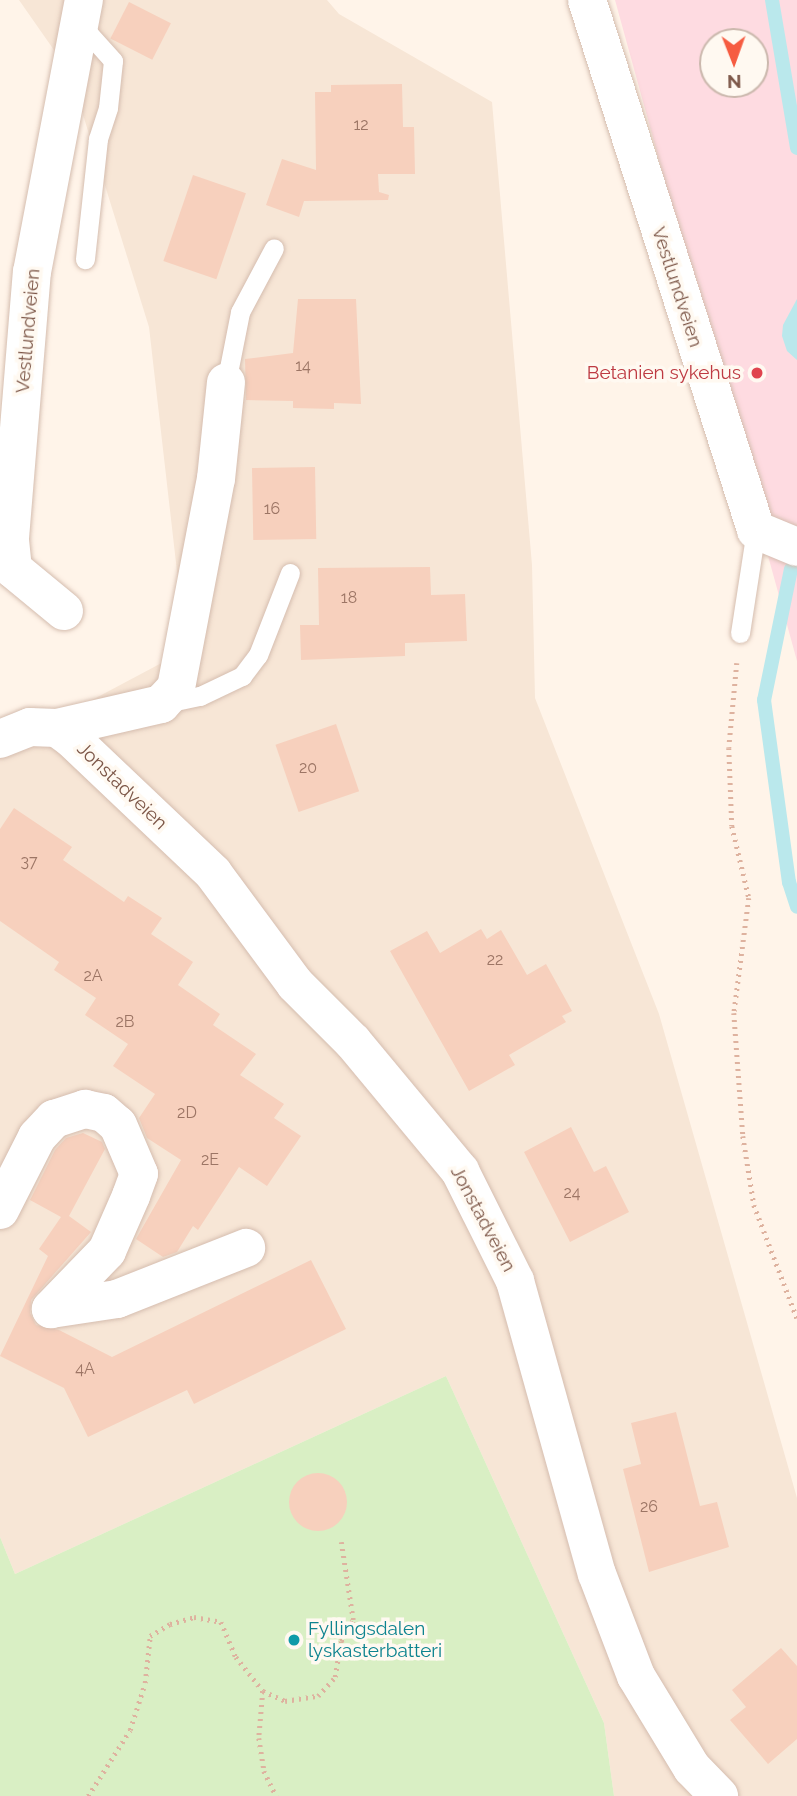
<!DOCTYPE html>
<style>
body{margin:0}
#map{position:relative;width:797px;height:1796px;overflow:hidden;background:#fff4e9;font-family:Raleway,sans-serif}
div>[style]{position:absolute}
[style*='--x']{left:calc(var(--x)*1px);top:calc(var(--y)*1px);width:calc(var(--w)*1px);rotate:calc(var(--a)*1deg)}
.residential>*{inset:0;background:#f7e6d6}
.medical>*{inset:0;background:#fedbe1}
.green>*{inset:0;background:#d9efc4}
.water>*{inset:0;background:#bae8ec}
.stream>*{height:14px;margin:-7px;padding:0 7px;transform-origin:7px;border-radius:7px;background:#bae8ec}
.building>*{inset:0;background:#f7d0bd;transform-origin:0 0}
.round{border-radius:50%}
.path>*{height:4.5px;margin-top:-2.25px;transform-origin:0;background:repeating-linear-gradient(90deg,#deb29f 0 2px,transparent 0 7px)}
.roads{filter:drop-shadow(0 0 2px #d5bdaf) drop-shadow(0 0 2px #d5bdaf)}
.service>*{height:19px;margin:-9.5px;padding:0 9.5px;transform-origin:9.5px;border-radius:9.5px;background:#fff}
.minor>*{height:38px;margin:-19px;padding:0 19px;transform-origin:19px;border-radius:19px;background:#fff}
.dots>*{width:19px;height:19px;translate:-50% -50%;box-sizing:border-box;border:4px solid #fff9f1;border-radius:50%}
span{translate:-50% -50%;white-space:nowrap;text-align:center;line-height:1.15;-webkit-text-stroke:7px #fff9f1;paint-order:stroke}
.number-label{font-size:16px;color:#9c7565}
.number-label span{-webkit-text-stroke-width:0}
.street-label{font-size:19px;color:#7d5748}
.health-label{font-size:19px;color:#be3a42}
.right{translate:-100% -50%;text-align:right}
.culture-label{font-size:19px;color:#0d838f}
.left{translate:0 -50%;text-align:left}
.north{position:absolute;left:699px;top:28px;width:70px;height:70px;box-sizing:border-box;background:#fff9f1;border:2px solid #cbb8ad;border-radius:50%;rotate:179deg;font-size:19px;font-weight:700;line-height:28px;text-align:center;color:#7d5748}
.north::after{content:'';display:block;margin:auto;width:24px;height:32px;background:#f65c41;clip-path:polygon(50% 0,100% 100%,50% 72%,0 100%)}
</style>
<div id="map">
<div class="residential">
<div style="clip-path:polygon(19px 0,327px 0,339px 14px,492px 102px,532px 565px,535px 698px,659px 1014px,797px 1498px,797px 1796px,614px 1796px,604px 1723px,446px 1376px,15px 1574px,0 1537px,0 757px,13px 742px,186px 650px,149px 327px,70px 73px)"></div>
</div>
<div class="medical">
<div style="clip-path:polygon(evenodd,615px 0,797px 0,797px 661px,615px 0,713px 42px,755px 42px,755px 84px,713px 84px,713px 42px)"></div>
</div>
<div class="green">
<div style="clip-path:polygon(446px 1376px,604px 1723px,614px 1796px,0 1796px,0 1537px,15px 1574px)"></div>
</div>
<div class="water">
<div style="clip-path:polygon(797px 299px,797px 360px,787px 351px,782px 336px,783px 325px)"></div>
</div>
<div class="stream">
<div style="--x:772;--y:0;--w:150;--a:80.4"></div>
<div style="--x:791;--y:569;--w:134;--a:101.6"></div>
<div style="--x:764;--y:700;--w:184;--a:82.2"></div>
<div style="--x:789;--y:882;--w:26;--a:72"></div>
</div>
<div class="building">
<div style="left:129px;top:2px;width:47px;height:41px;rotate:27deg"></div>
<div style="clip-path:polygon(402px 84px,403px 127px,414px 127px,415px 174px,378px 174px,379px 192px,389px 195px,388px 200px,304px 201px,299px 217px,266px 205px,282px 159px,316px 170px,315px 92px,331px 92px,331px 85px)"></div>
<div style="left:193px;top:175px;width:56px;height:91px;rotate:19deg"></div>
<div style="clip-path:polygon(298px 299px,356px 299px,361px 404px,334px 403px,334px 409px,293px 408px,293px 401px,246px 400px,245px 359px,293px 353px)"></div>
<div style="left:315px;top:467px;width:72px;height:63px;rotate:89deg"></div>
<div style="clip-path:polygon(430px 567px,431px 595px,465px 594px,467px 641px,405px 643px,405px 656px,301px 660px,300px 625px,319px 625px,318px 568px)"></div>
<div style="left:336px;top:724px;width:71px;height:64px;rotate:71deg"></div>
<div style="clip-path:polygon(14px 808px,72px 847px,63px 860px,124px 902px,128px 896px,162px 918px,151px 934px,193px 962px,178px 985px,220px 1014px,213px 1025px,256px 1054px,240px 1075px,284px 1104px,274px 1118px,301px 1136px,267px 1186px,239px 1167px,198px 1230px,193px 1226px,177px 1252px,163px 1257px,136px 1239px,181px 1160px,147px 1138px,139px 1118px,155px 1094px,113px 1066px,128px 1044px,85px 1015px,96px 998px,54px 970px,59px 962px,0 921px,0 829px)"></div>
<div style="clip-path:polygon(481px 929px,487px 939px,501px 930px,527px 975px,546px 964px,572px 1011px,562px 1016px,566px 1022px,509px 1055px,515px 1065px,469px 1091px,390px 951px,427px 931px,440px 953px)"></div>
<div style="clip-path:polygon(571px 1127px,594px 1172px,606px 1166px,629px 1212px,570px 1242px,524px 1152px)"></div>
<div style="clip-path:polygon(83px 1133px,102px 1142px,105px 1149px,69px 1216px,91px 1232px,31px 1300px,30px 1313px,36px 1325px,59px 1330px,112px 1357px,311px 1260px,346px 1329px,194px 1404px,187px 1390px,88px 1437px,64px 1388px,0 1356px,48px 1256px,39px 1249px,61px 1217px,30px 1200px,55px 1150px,66px 1138px)"></div>
<div style="clip-path:polygon(676px 1412px,700px 1506px,717px 1502px,729px 1547px,649px 1572px,623px 1469px,641px 1464px,631px 1423px)"></div>
<div class="round" style="left:289px;top:1473px;width:58px;height:58px"></div>
<div style="clip-path:polygon(781px 1648px,797px 1666px,797px 1739px,768px 1764px,730px 1720px,746px 1707px,732px 1690px)"></div>
</div>
<div class="path">
<div style="--x:737;--y:663;--w:85;--a:95.4"></div>
<div style="--x:729;--y:748;--w:78;--a:87.8"></div>
<div style="--x:732;--y:826;--w:74;--a:76.7"></div>
<div style="--x:749;--y:898;--w:116;--a:97.4"></div>
<div style="--x:734;--y:1013;--w:123;--a:85.8"></div>
<div style="--x:743;--y:1136;--w:70;--a:80.9"></div>
<div style="--x:754;--y:1205;--w:121;--a:69.2"></div>
<div style="--x:263;--y:1691;--w:47;--a:94.9"></div>
<div style="--x:259;--y:1738;--w:33;--a:81"></div>
<div style="--x:264;--y:1771;--w:28;--a:64"></div>
<div style="--x:88;--y:1796;--w:78;--a:-57.5"></div>
<div style="--x:130;--y:1730;--w:49;--a:-72.3"></div>
<div style="--x:145;--y:1683;--w:47;--a:-83.9"></div>
<div style="--x:150;--y:1636;--w:23;--a:-31"></div>
<div style="--x:170;--y:1624;--w:25;--a:-16"></div>
<div style="--x:194;--y:1617;--w:27;--a:10"></div>
<div style="--x:221;--y:1622;--w:38;--a:67"></div>
<div style="--x:236;--y:1657;--w:43;--a:51.5"></div>
<div style="--x:263;--y:1691;--w:24;--a:24"></div>
<div style="--x:285;--y:1701;--w:33;--a:-9"></div>
<div style="--x:318;--y:1696;--w:25;--a:-48"></div>
<div style="--x:335;--y:1677;--w:36;--a:-81"></div>
<div style="--x:341;--y:1641;--w:24;--a:-60"></div>
<div style="--x:353;--y:1620;--w:79;--a:-98.7"></div>
</div>
<div class="roads">
<div class="service">
<div style="--x:78;--y:29;--w:12;--a:24"></div>
<div style="--x:89;--y:34;--w:36;--a:48"></div>
<div style="--x:113;--y:61;--w:47;--a:96.1"></div>
<div style="--x:108;--y:108;--w:33;--a:108"></div>
<div style="--x:98;--y:139;--w:121;--a:96.2"></div>
<div style="--x:226;--y:383;--w:72;--a:-78.8"></div>
<div style="--x:240;--y:312;--w:72;--a:-62"></div>
<div style="--x:740;--y:633;--w:104;--a:-81.2"></div>
<div style="--x:166;--y:703;--w:35;--a:-12"></div>
<div style="--x:200;--y:696;--w:47;--a:-25.5"></div>
<div style="--x:242;--y:676;--w:26;--a:-53"></div>
<div style="--x:258;--y:655;--w:88;--a:-68.7"></div>
</div>
<div class="minor">
<div style="--x:587;--y:0;--w:556;--a:72.31"></div>
<div style="--x:756;--y:530;--w:44;--a:22.5"></div>
<div style="--x:64;--y:611;--w:66;--a:-140.5"></div>
<div style="--x:13;--y:569;--w:31;--a:-96"></div>
<div style="--x:10;--y:538;--w:267;--a:-85.3"></div>
<div style="--x:32;--y:272;--w:277;--a:-79.2"></div>
<div style="--x:57;--y:728;--w:107;--a:-13"></div>
<div style="--x:161;--y:704;--w:22;--a:-47"></div>
<div style="--x:176;--y:688;--w:213;--a:-79.2"></div>
<div style="--x:216;--y:479;--w:97;--a:-84.1"></div>
<div style="--x:0;--y:739;--w:32;--a:-22"></div>
<div style="--x:30;--y:727;--w:27;--a:2"></div>
<div style="--x:57;--y:728;--w:19;--a:36"></div>
<div style="--x:72;--y:739;--w:195;--a:43.5"></div>
<div style="--x:213;--y:873;--w:138;--a:53.5"></div>
<div style="--x:295;--y:984;--w:82;--a:45"></div>
<div style="--x:353;--y:1042;--w:168;--a:50.3"></div>
<div style="--x:460;--y:1171;--w:123;--a:63.4"></div>
<div style="--x:515;--y:1281;--w:304;--a:74.4"></div>
<div style="--x:597;--y:1574;--w:109;--a:69.1"></div>
<div style="--x:636;--y:1676;--w:108;--a:58.7"></div>
<div style="--x:692;--y:1768;--w:39;--a:46"></div>
<div style="--x:0;--y:1210;--w:82;--a:-63.1"></div>
<div style="--x:37;--y:1137;--w:25;--a:-47"></div>
<div style="--x:54;--y:1119;--w:33;--a:-18"></div>
<div style="--x:85;--y:1109;--w:19;--a:12"></div>
<div style="--x:104;--y:1113;--w:18;--a:41"></div>
<div style="--x:118;--y:1125;--w:53;--a:66.8"></div>
<div style="--x:139;--y:1174;--w:23;--a:110"></div>
<div style="--x:131;--y:1196;--w:60;--a:113.6"></div>
<div style="--x:107;--y:1251;--w:81;--a:134"></div>
<div style="--x:51;--y:1309;--w:67;--a:-8.6"></div>
<div style="--x:117;--y:1299;--w:139;--a:-21.6"></div>
</div>
</div>
<div class="dots">
<div style="left:757px;top:373px;background:#e0444e"></div>
<div style="left:294px;top:1640px;background:#0f9aa8"></div>
</div>
<div class="number-label">
<span style="left:361px;top:125px">12</span>
<span style="left:303px;top:366px">14</span>
<span style="left:272px;top:509px">16</span>
<span style="left:349px;top:598px">18</span>
<span style="left:308px;top:768px">20</span>
<span style="left:29px;top:862px">37</span>
<span style="left:495px;top:960px">22</span>
<span style="left:93px;top:976px">2A</span>
<span style="left:125px;top:1022px">2B</span>
<span style="left:187px;top:1113px">2D</span>
<span style="left:210px;top:1160px">2E</span>
<span style="left:572px;top:1193px">24</span>
<span style="left:85px;top:1369px">4A</span>
<span style="left:649px;top:1507px">26</span>
</div>
<div class="street-label">
<span style="left:677px;top:287px;rotate:72deg">Vestlundveien</span>
<span style="left:28px;top:331px;rotate:-85deg">Vestlundveien</span>
<span style="left:122px;top:786px;rotate:44deg">Jonstadveien</span>
<span style="left:483px;top:1219px;rotate:62deg">Jonstadveien</span>
</div>
<div class="health-label">
<span class="right" style="left:741px;top:373px">Betanien sykehus</span>
</div>
<div class="culture-label">
<span class="left" style="left:308px;top:1640px">Fyllingsdalen<br>lyskasterbatteri</span>
</div>
<div class="north">N</div>
</div>
